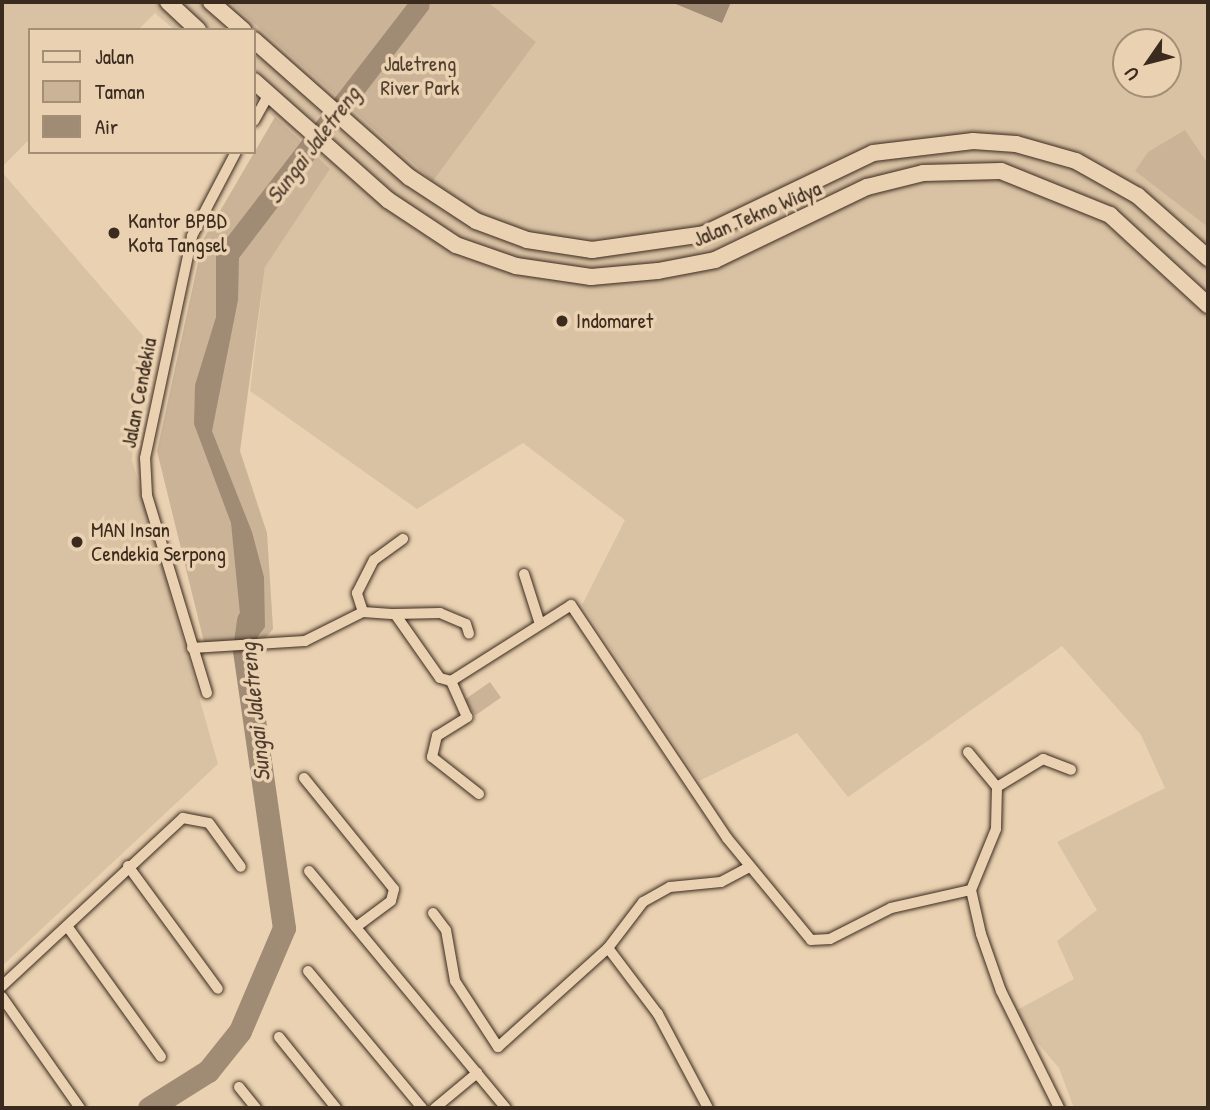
<!DOCTYPE html>
<style>
body{margin:0}
#map{position:relative;width:1210px;height:1110px;overflow:hidden;background:#e9d1b1;font-family:"Patrick Hand",sans-serif}
div>[style]{position:absolute}
[style*='--x']{left:calc(var(--x)*1px);top:calc(var(--y)*1px);width:calc(var(--w)*1px);rotate:calc(var(--a)*1deg)}
.built>*{inset:0;background:#d9c2a4}
.green>*{inset:0;background:#cab397;transform-origin:0 0}
.water>*{inset:0;background:#a08b74}
.river>*{height:23px;margin:-11.5px;padding:0 11.5px;transform-origin:11.5px;border-radius:11.5px;background:#a08b74}
.roads{filter:drop-shadow(0 0 2px #3b2a1e) drop-shadow(0 0 2px #3b2a1e)}
.street>*{height:10px;margin:-5px;padding:0 5px;transform-origin:5px;border-radius:5px;background:#e9d1b1}
.secondary>*{height:16px;margin:-8px;padding:0 8px;transform-origin:8px;border-radius:8px;background:#e9d1b1}
.dots>*{width:19px;height:19px;translate:-50% -50%;box-sizing:border-box;border:4px solid #e9d1b1;border-radius:50%}
span{translate:-50% -50%;white-space:nowrap;text-align:center;line-height:1.15;-webkit-text-stroke:7px #e9d1b1;paint-order:stroke}
.park-label{font-size:21px;color:#503f30}
.street-label{font-size:21px;color:#3b2a1e}
.poi-label{font-size:21px;color:#3b2a1e}
.left{translate:0 -50%;text-align:left}
.water-label{font-size:23px;color:#4f3d2f;font-style:italic}
.frame{position:absolute;inset:0;border:4px solid #3b2a1e;pointer-events:none}
.legend{position:absolute;left:28px;top:28px;width:228px;height:126px;box-sizing:border-box;background:#e9d1b1;border:2px solid #a38e76;margin:0;padding:9px 12px;list-style:none;font-size:21px;color:#3b2a1e}
.legend li{display:flex;align-items:center;gap:14px;height:35px}
.legend b{width:35px;border:2px solid #a38e76}
.north{position:absolute;left:1112px;top:28px;width:70px;height:70px;box-sizing:border-box;background:#e9d1b1;border:2px solid #a38e76;border-radius:50%;rotate:235deg;font-size:19px;font-weight:700;line-height:28px;text-align:center;color:#3b2a1e}
.north::after{content:'';display:block;margin:auto;width:24px;height:32px;background:#3b2a1e;clip-path:polygon(50% 0,100% 100%,50% 72%,0 100%)}
</style>
<div id="map">
<div class="built">
<div style="clip-path:polygon(evenodd,2px 2px,230px 2px,433px 181px,536px 42px,488px 2px,1208px 2px,1208px 1108px,1074px 1108px,1059px 1068px,1012px 1013px,1074px 979px,1057px 941px,1097px 910px,1057px 842px,1165px 788px,1141px 735px,1062px 646px,848px 797px,797px 733px,699px 781px,582px 605px,625px 520px,523px 443px,417px 509px,250px 391px,265px 266px,330px 169px,254px 99px,254px 30px,175px 30px,155px 13px,138px 30px,30px 30px,30px 139px,2px 167px,2px 2px,1126px 42px,1168px 42px,1168px 84px,1126px 84px,1126px 42px)"></div>
<div style="clip-path:polygon(2px 172px,150px 344px,135px 374px,132px 460px,218px 764px,2px 966px)"></div>
</div>
<div class="green">
<div style="clip-path:polygon(230px 2px,488px 2px,536px 42px,433px 181px)"></div>
<div style="clip-path:polygon(275px 117px,330px 169px,265px 267px,240px 451px,267px 533px,273px 629px,263px 641px,204px 642px,157px 451px,203px 240px)"></div>
<div style="clip-path:polygon(1185px 130px,1208px 164px,1208px 227px,1135px 171px,1148px 152px)"></div>
<div style="left:490px;top:682px;width:19px;height:31px;rotate:55deg"></div>
</div>
<div class="water">
<div style="clip-path:polygon(409px 2px,430px 2px,429px 9px,239px 258px,238px 300px,212px 431px,252px 532px,264px 577px,265px 627px,249px 648px,236px 649px,241px 624px,231px 523px,194px 424px,195px 385px,216px 317px,216px 252px)"></div>
<div style="clip-path:polygon(671px 2px,731px 2px,722px 23px)"></div>
</div>
<div class="river">
<div style="--x:149;--y:1108;--w:70;--a:-32.1"></div>
<div style="--x:208;--y:1071;--w:51;--a:-51.3"></div>
<div style="--x:240;--y:1031;--w:112;--a:-66.9"></div>
<div style="--x:284;--y:928;--w:282;--a:-98.2"></div>
<div style="--x:244;--y:649;--w:29;--a:-82"></div>
</div>
<div class="roads">
<div class="street">
<div style="--x:254;--y:121;--w:31;--a:-61"></div>
<div style="--x:524;--y:574;--w:49;--a:72.3"></div>
<div style="--x:363;--y:612;--w:20;--a:-108"></div>
<div style="--x:357;--y:593;--w:37;--a:-63"></div>
<div style="--x:374;--y:560;--w:36;--a:-36"></div>
<div style="--x:395;--y:614;--w:45;--a:-1.3"></div>
<div style="--x:440;--y:613;--w:28;--a:23"></div>
<div style="--x:466;--y:624;--w:10;--a:73"></div>
<div style="--x:192;--y:648;--w:113;--a:-3.5"></div>
<div style="--x:305;--y:641;--w:65;--a:-26.6"></div>
<div style="--x:363;--y:612;--w:32;--a:4"></div>
<div style="--x:395;--y:614;--w:78;--a:54.9"></div>
<div style="--x:440;--y:678;--w:11;--a:15"></div>
<div style="--x:207;--y:693;--w:207;--a:-106.9"></div>
<div style="--x:147;--y:495;--w:37;--a:-93"></div>
<div style="--x:145;--y:458;--w:227;--a:-78"></div>
<div style="--x:192;--y:236;--w:95;--a:-62.4"></div>
<div style="--x:968;--y:752;--w:45;--a:50.4"></div>
<div style="--x:997;--y:787;--w:42;--a:91.4"></div>
<div style="--x:996;--y:829;--w:66;--a:112.3"></div>
<div style="--x:971;--y:890;--w:45;--a:77.2"></div>
<div style="--x:981;--y:934;--w:60;--a:70.7"></div>
<div style="--x:1001;--y:991;--w:131;--a:63.6"></div>
<div style="--x:304;--y:778;--w:143;--a:51"></div>
<div style="--x:394;--y:889;--w:12;--a:104"></div>
<div style="--x:391;--y:901;--w:44;--a:143.4"></div>
<div style="--x:997;--y:787;--w:54;--a:-31.3"></div>
<div style="--x:1043;--y:759;--w:30;--a:21"></div>
<div style="--x:479;--y:794;--w:60;--a:-141.8"></div>
<div style="--x:432;--y:757;--w:22;--a:-77"></div>
<div style="--x:437;--y:736;--w:36;--a:-32"></div>
<div style="--x:467;--y:717;--w:39;--a:-114"></div>
<div style="--x:451;--y:681;--w:142;--a:-32.3"></div>
<div style="--x:571;--y:605;--w:280;--a:56.2"></div>
<div style="--x:727;--y:838;--w:132;--a:50.5"></div>
<div style="--x:811;--y:940;--w:19;--a:-3"></div>
<div style="--x:830;--y:939;--w:68;--a:-26.9"></div>
<div style="--x:891;--y:908;--w:82;--a:-12.7"></div>
<div style="--x:128;--y:866;--w:152;--a:53.8"></div>
<div style="--x:309;--y:871;--w:308;--a:50.3"></div>
<div style="--x:433;--y:913;--w:21;--a:53"></div>
<div style="--x:446;--y:930;--w:52;--a:80"></div>
<div style="--x:455;--y:981;--w:79;--a:56.9"></div>
<div style="--x:498;--y:1047;--w:148;--a:-42"></div>
<div style="--x:608;--y:948;--w:83;--a:52.9"></div>
<div style="--x:658;--y:1014;--w:106;--a:62"></div>
<div style="--x:67;--y:926;--w:161;--a:54.3"></div>
<div style="--x:608;--y:948;--w:58;--a:-52.7"></div>
<div style="--x:643;--y:902;--w:31;--a:-29"></div>
<div style="--x:670;--y:887;--w:51;--a:-5.6"></div>
<div style="--x:721;--y:882;--w:32;--a:-28"></div>
<div style="--x:308;--y:971;--w:178;--a:50.2"></div>
<div style="--x:2;--y:986;--w:247;--a:-42.9"></div>
<div style="--x:183;--y:818;--w:26;--a:11"></div>
<div style="--x:209;--y:823;--w:54;--a:54"></div>
<div style="--x:2;--y:997;--w:136;--a:54.9"></div>
<div style="--x:279;--y:1037;--w:91;--a:51.2"></div>
<div style="--x:239;--y:1087;--w:27;--a:51"></div>
<div style="--x:435;--y:1108;--w:55;--a:-39.8"></div>
</div>
<div class="secondary">
<div style="--x:168;--y:2;--w:41;--a:43"></div>
<div style="--x:211;--y:2;--w:43;--a:41.2"></div>
<div style="--x:254;--y:40;--w:207;--a:41.5"></div>
<div style="--x:409;--y:177;--w:80;--a:33.3"></div>
<div style="--x:476;--y:221;--w:54;--a:20.4"></div>
<div style="--x:527;--y:240;--w:66;--a:8.7"></div>
<div style="--x:592;--y:250;--w:113;--a:-8.1"></div>
<div style="--x:704;--y:234;--w:187;--a:-25.6"></div>
<div style="--x:873;--y:153;--w:101;--a:-6.8"></div>
<div style="--x:973;--y:141;--w:43;--a:4"></div>
<div style="--x:1016;--y:144;--w:62;--a:15.8"></div>
<div style="--x:1076;--y:161;--w:71;--a:29.4"></div>
<div style="--x:1138;--y:196;--w:94;--a:41.5"></div>
<div style="--x:254;--y:81;--w:179;--a:41.6"></div>
<div style="--x:388;--y:200;--w:82;--a:33.5"></div>
<div style="--x:456;--y:245;--w:64;--a:19.3"></div>
<div style="--x:516;--y:266;--w:76;--a:8.3"></div>
<div style="--x:591;--y:277;--w:67;--a:-5.1"></div>
<div style="--x:658;--y:271;--w:58;--a:-10.9"></div>
<div style="--x:715;--y:260;--w:169;--a:-25.7"></div>
<div style="--x:867;--y:187;--w:58;--a:-14"></div>
<div style="--x:923;--y:173;--w:78;--a:-1.5"></div>
<div style="--x:1001;--y:171;--w:118;--a:22"></div>
<div style="--x:1110;--y:215;--w:133;--a:42.6"></div>
</div>
</div>
<div class="dots">
<div style="left:114px;top:233px;background:#3b2a1e"></div>
<div style="left:562px;top:321px;background:#3b2a1e"></div>
<div style="left:77px;top:542px;background:#3b2a1e"></div>
</div>
<div class="park-label">
<span style="left:420px;top:76px">Jaletreng<br>River Park</span>
</div>
<div class="street-label">
<span style="left:757px;top:214px;rotate:-23deg">Jalan Tekno Widya</span>
<span style="left:139px;top:393px;rotate:-79deg">Jalan Cendekia</span>
</div>
<div class="poi-label">
<span class="left" style="left:128px;top:233px">Kantor BPBD<br>Kota Tangsel</span>
<span class="left" style="left:576px;top:321px">Indomaret</span>
<span class="left" style="left:91px;top:542px">MAN Insan<br>Cendekia Serpong</span>
</div>
<div class="water-label">
<span style="left:313px;top:145px;rotate:-53deg">Sungai Jaletreng</span>
<span style="left:255px;top:712px;rotate:-96deg">Sungai Jaletreng</span>
</div>
<div class="frame"></div>
<ul class="legend">
<li><b style="height:9px;background:#e9d1b1"></b>Jalan</li>
<li><b style="height:19px;background:#cab397"></b>Taman</li>
<li><b style="height:19px;background:#a08b74"></b>Air</li>
</ul>
<div class="north">U</div>
</div>
